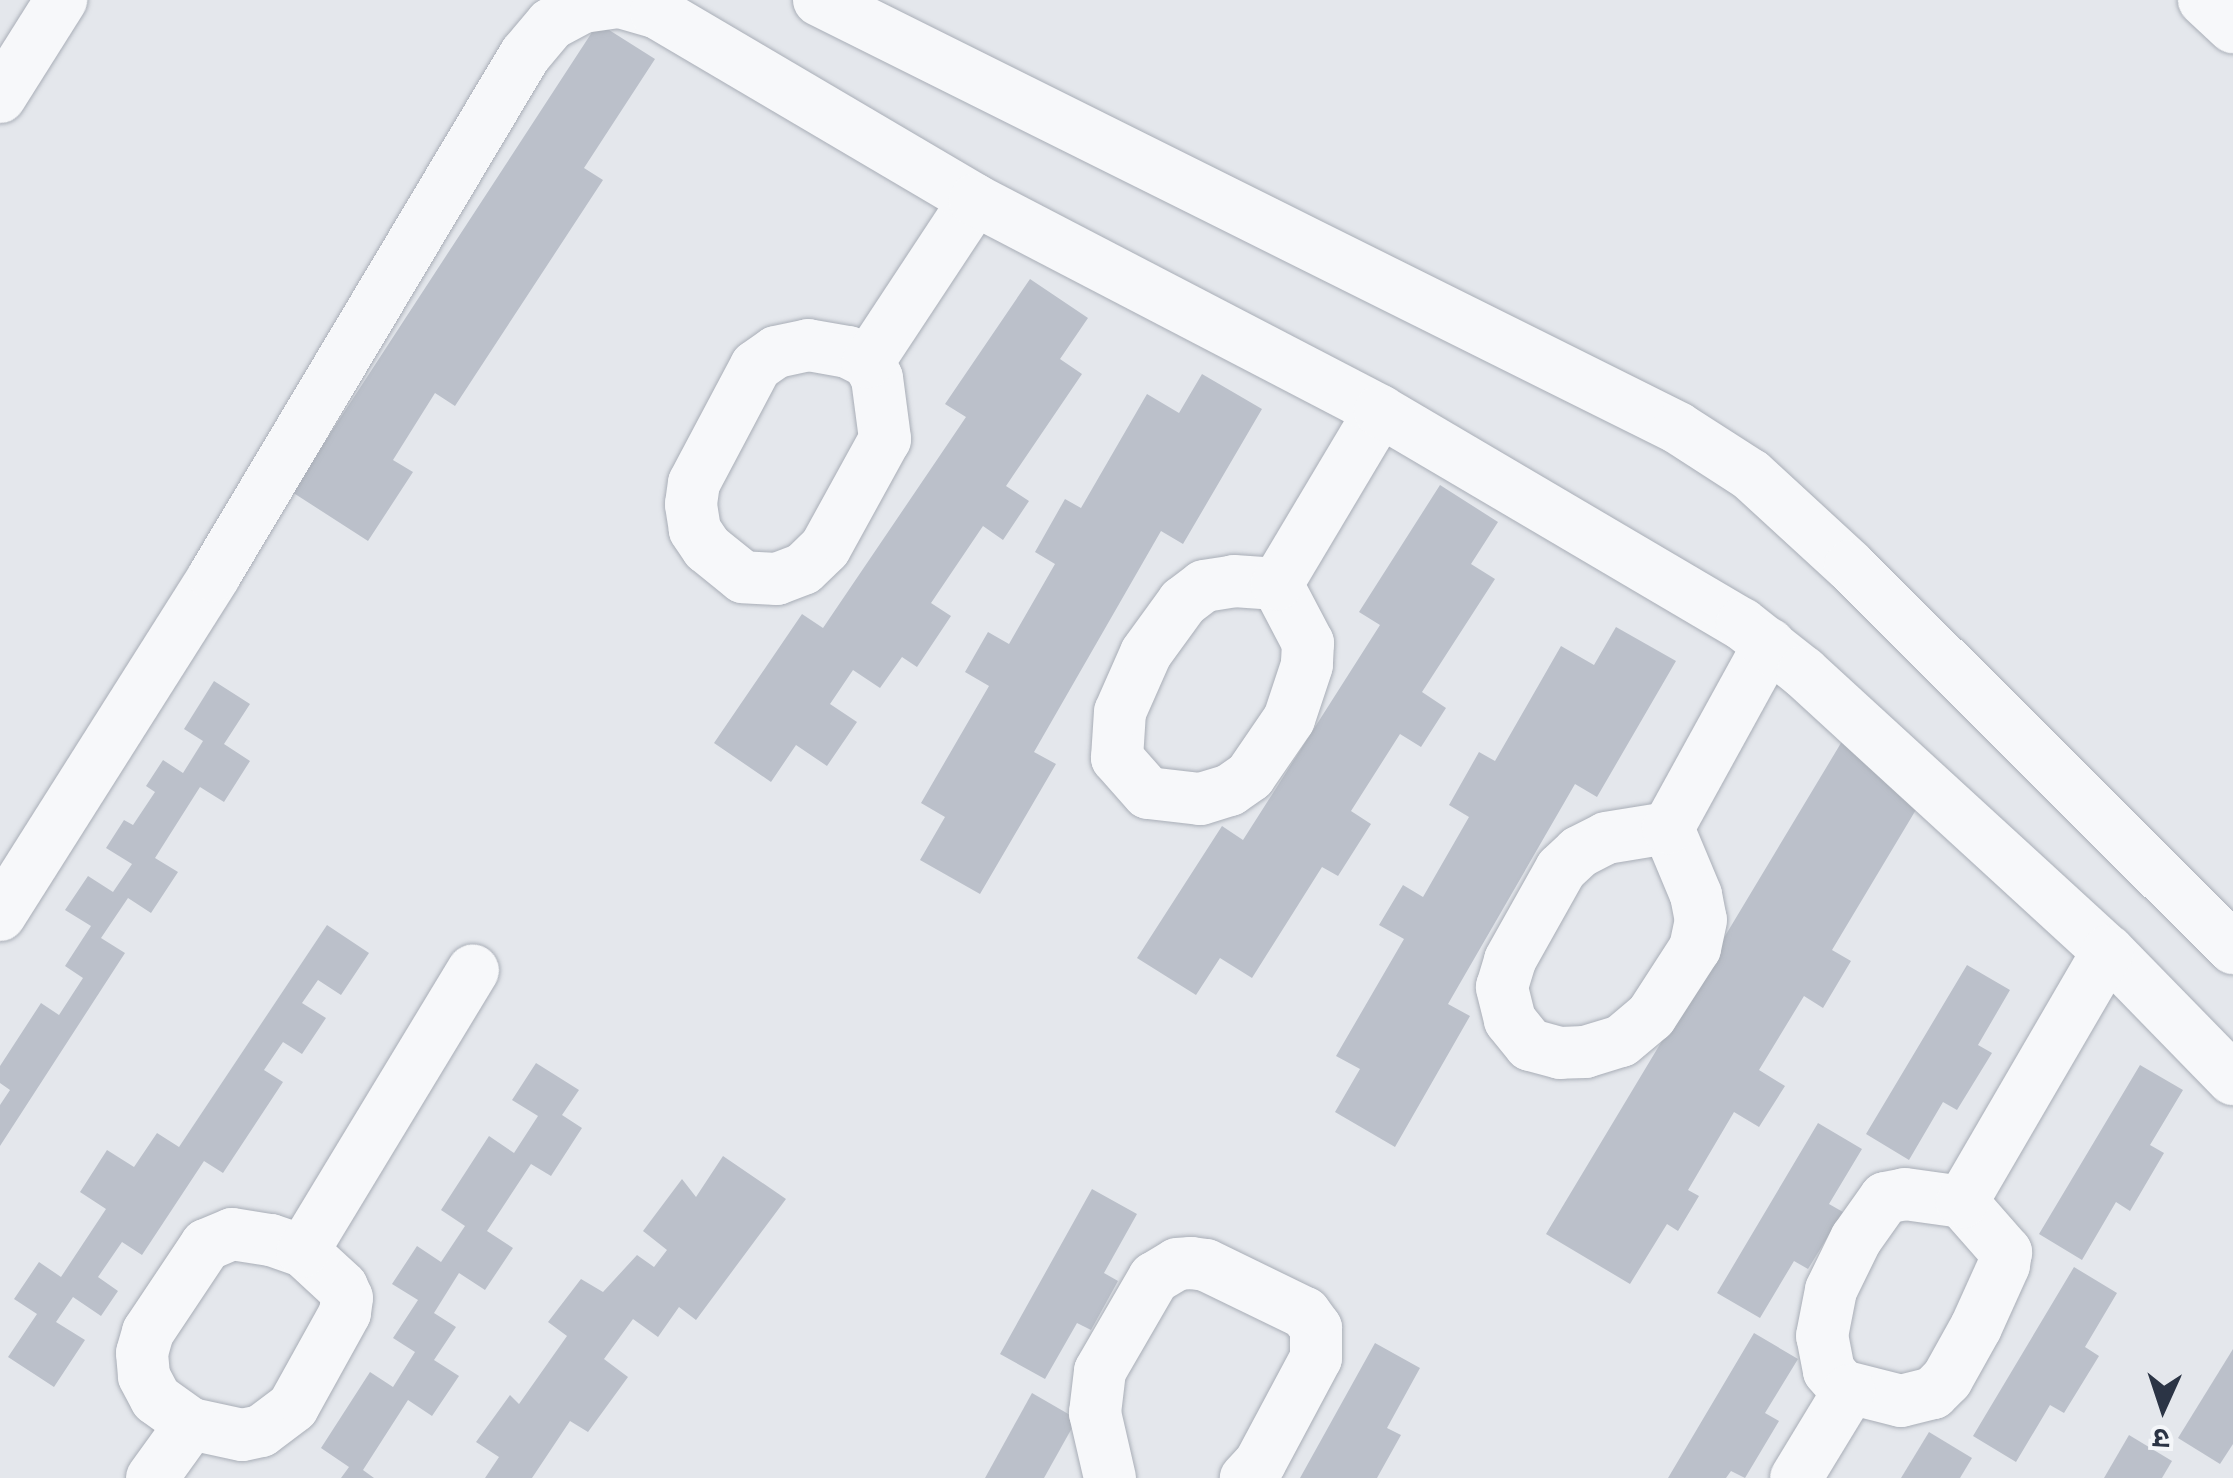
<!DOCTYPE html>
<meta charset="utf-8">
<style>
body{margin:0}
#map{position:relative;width:2233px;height:1478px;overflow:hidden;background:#e4e7ec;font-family:"Roboto Condensed","Noto Sans Devanagari",sans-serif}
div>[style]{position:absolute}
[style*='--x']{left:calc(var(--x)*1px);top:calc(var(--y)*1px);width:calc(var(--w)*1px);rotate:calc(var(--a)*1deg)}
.building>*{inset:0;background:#bbc0ca}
.roads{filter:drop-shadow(0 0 2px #a9aeb7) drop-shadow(0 0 2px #a9aeb7)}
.minor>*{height:52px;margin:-26px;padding:0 26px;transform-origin:26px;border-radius:26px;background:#f7f8fa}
span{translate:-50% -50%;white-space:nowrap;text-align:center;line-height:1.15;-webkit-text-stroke:9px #f4f6f9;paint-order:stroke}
.north{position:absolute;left:2113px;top:1358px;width:100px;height:100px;-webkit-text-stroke:8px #f4f6f9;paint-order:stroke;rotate:183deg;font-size:28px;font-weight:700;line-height:40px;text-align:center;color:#2b3445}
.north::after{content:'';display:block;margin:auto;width:35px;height:45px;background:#2b3445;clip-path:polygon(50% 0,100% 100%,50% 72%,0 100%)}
</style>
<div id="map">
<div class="building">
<div style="clip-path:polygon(598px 23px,655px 59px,584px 168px,603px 180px,455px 406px,435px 393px,393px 460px,413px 472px,368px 541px,292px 492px)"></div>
<div style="clip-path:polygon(1030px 279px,1088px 318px,1060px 359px,1082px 374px,1006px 486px,1029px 501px,1003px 540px,983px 526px,931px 603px,951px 616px,917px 667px,902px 657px,880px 688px,853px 670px,830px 704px,857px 722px,827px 766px,796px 745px,771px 782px,714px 743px,802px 614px,823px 628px,966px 417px,945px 404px)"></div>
<div style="clip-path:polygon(1202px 374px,1262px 409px,1183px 544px,1161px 531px,1034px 752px,1056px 764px,980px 894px,920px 860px,945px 817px,921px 803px,989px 686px,965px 672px,988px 632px,1009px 644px,1055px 564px,1035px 552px,1065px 499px,1081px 508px,1147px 394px,1179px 413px)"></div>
<div style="clip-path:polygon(1440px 485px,1498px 522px,1471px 564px,1495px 579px,1422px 692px,1446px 708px,1421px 747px,1400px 734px,1351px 811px,1371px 824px,1338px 876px,1322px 867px,1252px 978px,1220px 958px,1196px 995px,1137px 958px,1222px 826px,1243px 840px,1380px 625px,1359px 612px)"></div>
<div style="clip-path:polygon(1616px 627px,1676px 661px,1597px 797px,1575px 784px,1448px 1004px,1470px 1016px,1395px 1147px,1335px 1112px,1360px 1069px,1336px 1056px,1404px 939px,1379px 925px,1403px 885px,1423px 897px,1469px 817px,1449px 805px,1479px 752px,1495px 761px,1561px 646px,1594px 665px)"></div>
<div style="clip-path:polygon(214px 681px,250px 704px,224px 744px,250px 761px,224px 802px,200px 787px,155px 858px,178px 872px,151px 913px,128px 898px,101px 938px,125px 953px,0 1146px,0 1105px,10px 1090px,0 1083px,0 1066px,41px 1003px,59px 1015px,83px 978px,65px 966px,91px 926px,65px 910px,88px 876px,113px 892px,132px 864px,106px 848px,124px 820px,133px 825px,155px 792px,146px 786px,163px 760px,183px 773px,203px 741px,184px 729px)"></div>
<div style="clip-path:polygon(1844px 738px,1929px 788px,1832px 950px,1851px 961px,1823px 1008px,1804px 996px,1759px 1070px,1785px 1086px,1759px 1127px,1734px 1112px,1688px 1190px,1699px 1196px,1678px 1231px,1667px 1224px,1630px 1284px,1546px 1234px)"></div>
<div style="clip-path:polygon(327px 925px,369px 953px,341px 995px,318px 980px,302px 1003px,326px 1018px,302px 1054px,283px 1042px,264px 1070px,283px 1082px,223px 1173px,204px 1161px,142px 1255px,122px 1242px,98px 1277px,118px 1291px,101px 1316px,73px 1297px,56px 1322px,85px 1340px,54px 1387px,8px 1357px,37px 1314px,14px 1299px,39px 1262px,61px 1277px,106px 1209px,80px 1192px,107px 1150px,134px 1167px,157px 1133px,179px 1147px)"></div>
<div style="clip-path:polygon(1967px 965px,2010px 990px,1978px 1045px,1992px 1053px,1957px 1110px,1943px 1102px,1909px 1160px,1866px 1134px)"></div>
<div style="clip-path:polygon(536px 1063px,579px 1090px,562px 1115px,582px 1128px,551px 1176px,531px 1164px,487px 1231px,513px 1248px,485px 1290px,459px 1273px,434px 1313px,456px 1327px,434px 1360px,459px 1376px,432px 1416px,408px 1400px,363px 1470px,374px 1478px,341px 1478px,349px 1467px,321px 1448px,370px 1372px,393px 1387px,415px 1352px,393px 1338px,418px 1300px,392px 1284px,417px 1246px,441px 1262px,465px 1226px,441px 1210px,489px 1136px,514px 1153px,538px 1116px,512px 1100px)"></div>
<div style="clip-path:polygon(2140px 1065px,2183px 1090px,2150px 1145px,2164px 1153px,2130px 1211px,2116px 1202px,2082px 1260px,2039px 1234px)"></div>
<div style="clip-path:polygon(1818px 1123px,1862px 1149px,1829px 1204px,1843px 1212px,1808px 1269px,1794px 1261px,1760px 1318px,1717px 1293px)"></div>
<div style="clip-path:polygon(723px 1156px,786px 1199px,696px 1320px,679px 1307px,658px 1337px,633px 1319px,604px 1359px,628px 1377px,588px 1432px,570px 1421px,532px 1478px,485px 1478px,499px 1457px,476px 1442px,510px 1395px,519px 1404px,567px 1336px,548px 1322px,581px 1279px,603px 1292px,637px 1255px,654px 1267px,667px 1250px,643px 1231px,682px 1179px,696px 1197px)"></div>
<div style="clip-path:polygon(1092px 1189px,1137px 1214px,1104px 1273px,1118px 1281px,1091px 1330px,1077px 1323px,1045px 1379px,1000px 1354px)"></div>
<div style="clip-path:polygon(2074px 1267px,2117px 1293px,2085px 1347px,2099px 1356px,2064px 1413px,2050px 1405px,2016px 1462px,1973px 1436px)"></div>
<div style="clip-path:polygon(1754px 1333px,1798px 1359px,1765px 1413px,1779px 1421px,1745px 1478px,1731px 1471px,1726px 1478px,1668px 1478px)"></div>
<div style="clip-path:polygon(1375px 1343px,1420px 1368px,1387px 1428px,1401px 1435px,1377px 1478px,1300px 1478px)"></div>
<div style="clip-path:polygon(2233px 1349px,2233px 1444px,2220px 1464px,2178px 1438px)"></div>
<div style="clip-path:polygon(1032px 1393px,1077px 1419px,1044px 1478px,985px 1478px)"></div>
<div style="clip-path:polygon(1929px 1432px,1972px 1458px,1960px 1478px,1901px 1478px)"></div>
<div style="clip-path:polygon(2129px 1435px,2172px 1461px,2162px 1478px,2104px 1478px)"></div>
</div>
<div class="roads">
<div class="minor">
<div style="--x:819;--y:0;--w:960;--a:26.48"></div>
<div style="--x:1678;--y:428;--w:87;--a:32.8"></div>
<div style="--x:1751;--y:475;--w:134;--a:42.6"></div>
<div style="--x:1850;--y:566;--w:541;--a:44.93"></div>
<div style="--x:2204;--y:0;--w:40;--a:43"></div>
<div style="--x:0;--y:97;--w:115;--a:-57.8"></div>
<div style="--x:808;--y:345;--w:41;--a:9.9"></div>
<div style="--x:848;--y:352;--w:22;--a:27"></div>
<div style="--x:868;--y:362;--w:18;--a:61"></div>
<div style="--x:877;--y:378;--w:62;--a:82.5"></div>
<div style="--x:885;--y:439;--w:124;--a:118.8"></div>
<div style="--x:825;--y:548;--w:30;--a:136"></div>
<div style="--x:803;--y:569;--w:28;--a:159"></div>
<div style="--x:777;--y:579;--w:34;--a:-177"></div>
<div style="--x:743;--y:577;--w:46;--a:-141.1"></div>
<div style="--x:707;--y:548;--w:22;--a:-124"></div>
<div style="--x:695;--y:530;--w:26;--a:-99"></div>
<div style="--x:691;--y:504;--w:21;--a:-82"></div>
<div style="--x:694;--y:483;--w:132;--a:-62.1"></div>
<div style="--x:756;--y:366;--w:24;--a:-35"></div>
<div style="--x:776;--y:352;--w:33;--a:-12"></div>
<div style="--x:868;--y:362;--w:194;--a:-56.6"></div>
<div style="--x:1234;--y:581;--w:43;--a:4"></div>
<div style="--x:1277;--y:584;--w:67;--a:62.3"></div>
<div style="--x:1308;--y:643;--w:22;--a:93"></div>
<div style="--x:1307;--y:665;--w:57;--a:108.4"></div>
<div style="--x:1289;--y:719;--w:69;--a:124.4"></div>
<div style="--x:1250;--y:776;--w:24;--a:145"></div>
<div style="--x:1230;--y:790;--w:31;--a:163"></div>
<div style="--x:1200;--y:799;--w:52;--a:-173.4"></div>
<div style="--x:1148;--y:793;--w:47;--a:-131.5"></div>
<div style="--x:1117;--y:758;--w:46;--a:-86.3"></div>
<div style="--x:1120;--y:712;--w:64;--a:-66.2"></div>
<div style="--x:1146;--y:653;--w:63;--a:-54"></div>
<div style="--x:1183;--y:602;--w:26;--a:-37"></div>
<div style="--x:1204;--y:586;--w:30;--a:-9"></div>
<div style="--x:1277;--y:584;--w:201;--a:-59.2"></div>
<div style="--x:1668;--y:828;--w:73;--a:67.3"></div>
<div style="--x:1696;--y:895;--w:25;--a:79"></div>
<div style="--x:1701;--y:920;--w:29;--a:102"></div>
<div style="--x:1695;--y:948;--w:81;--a:122.9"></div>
<div style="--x:1651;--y:1016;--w:39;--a:140"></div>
<div style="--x:1621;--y:1041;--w:38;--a:163"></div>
<div style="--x:1585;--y:1052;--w:25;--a:178"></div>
<div style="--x:1560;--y:1053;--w:31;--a:-165"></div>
<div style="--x:1530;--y:1045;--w:32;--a:-129"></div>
<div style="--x:1510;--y:1020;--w:34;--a:-104"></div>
<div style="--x:1502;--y:987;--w:28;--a:-73"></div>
<div style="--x:1510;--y:960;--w:104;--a:-60.7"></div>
<div style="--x:1561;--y:869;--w:25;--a:-43"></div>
<div style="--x:1579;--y:852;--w:30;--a:-27"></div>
<div style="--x:1606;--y:838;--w:63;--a:-9.2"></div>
<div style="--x:1668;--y:828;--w:210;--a:-61.2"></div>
<div style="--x:0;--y:915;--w:401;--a:-57.7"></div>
<div style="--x:214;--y:576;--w:607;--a:-59.17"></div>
<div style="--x:525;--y:55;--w:40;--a:-50"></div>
<div style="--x:551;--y:24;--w:36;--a:-28"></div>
<div style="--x:583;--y:7;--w:37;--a:-8"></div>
<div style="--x:620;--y:2;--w:37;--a:16"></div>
<div style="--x:656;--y:12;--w:370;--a:30.5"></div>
<div style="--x:975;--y:200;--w:457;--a:27.5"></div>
<div style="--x:1380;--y:411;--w:420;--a:30.5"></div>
<div style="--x:1742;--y:624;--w:78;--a:38.2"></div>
<div style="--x:1803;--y:672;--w:413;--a:42.5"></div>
<div style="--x:2108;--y:951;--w:179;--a:45.7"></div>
<div style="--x:1905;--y:1194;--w:58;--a:8"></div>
<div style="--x:1962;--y:1202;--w:67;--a:48.7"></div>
<div style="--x:2006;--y:1252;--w:13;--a:99"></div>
<div style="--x:2004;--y:1265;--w:68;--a:114.3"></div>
<div style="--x:1976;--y:1327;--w:60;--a:119.1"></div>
<div style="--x:1947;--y:1379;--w:20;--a:135"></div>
<div style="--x:1933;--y:1393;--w:33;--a:166"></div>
<div style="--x:1901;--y:1401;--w:61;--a:-165.7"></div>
<div style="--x:1842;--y:1386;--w:20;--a:-131"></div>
<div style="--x:1829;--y:1371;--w:36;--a:-101"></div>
<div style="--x:1822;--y:1336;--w:47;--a:-78.9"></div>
<div style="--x:1831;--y:1290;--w:57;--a:-63.9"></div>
<div style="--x:1856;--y:1239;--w:50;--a:-54.7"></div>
<div style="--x:1885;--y:1198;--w:20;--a:-11"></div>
<div style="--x:1962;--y:1202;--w:290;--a:-59.8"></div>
<div style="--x:232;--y:1234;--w:39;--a:9"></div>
<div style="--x:271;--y:1240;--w:34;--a:19"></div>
<div style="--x:303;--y:1251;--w:53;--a:42.7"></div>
<div style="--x:342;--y:1287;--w:12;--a:66"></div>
<div style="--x:347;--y:1298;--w:15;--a:98"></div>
<div style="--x:345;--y:1313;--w:107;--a:119"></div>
<div style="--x:293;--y:1407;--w:40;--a:143"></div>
<div style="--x:261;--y:1431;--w:19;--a:168"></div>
<div style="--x:242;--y:1435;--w:52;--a:-167.8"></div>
<div style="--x:191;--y:1424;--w:43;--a:-144.5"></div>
<div style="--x:156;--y:1399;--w:26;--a:-118"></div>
<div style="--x:144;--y:1376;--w:23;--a:-95"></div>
<div style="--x:142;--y:1353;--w:22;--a:-74"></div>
<div style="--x:148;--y:1332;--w:105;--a:-56.3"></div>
<div style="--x:206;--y:1245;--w:28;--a:-23"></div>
<div style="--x:303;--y:1251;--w:328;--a:-58.8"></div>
<div style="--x:152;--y:1478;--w:67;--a:-54.2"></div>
<div style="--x:1110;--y:1478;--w:67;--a:-103"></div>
<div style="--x:1095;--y:1413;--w:42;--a:-83.2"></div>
<div style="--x:1100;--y:1371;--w:108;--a:-59.9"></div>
<div style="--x:1154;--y:1278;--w:27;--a:-31"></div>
<div style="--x:1177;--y:1264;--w:14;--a:-4"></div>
<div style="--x:1191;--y:1263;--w:15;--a:8"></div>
<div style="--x:1206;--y:1265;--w:110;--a:25.9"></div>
<div style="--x:1305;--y:1313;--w:19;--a:54"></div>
<div style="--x:1316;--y:1328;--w:30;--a:90"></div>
<div style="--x:1316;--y:1358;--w:119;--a:118.1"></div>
<div style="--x:1260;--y:1463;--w:21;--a:133"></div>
<div style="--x:1796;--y:1478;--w:102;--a:-58.7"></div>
</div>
</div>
<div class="north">उ</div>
</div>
